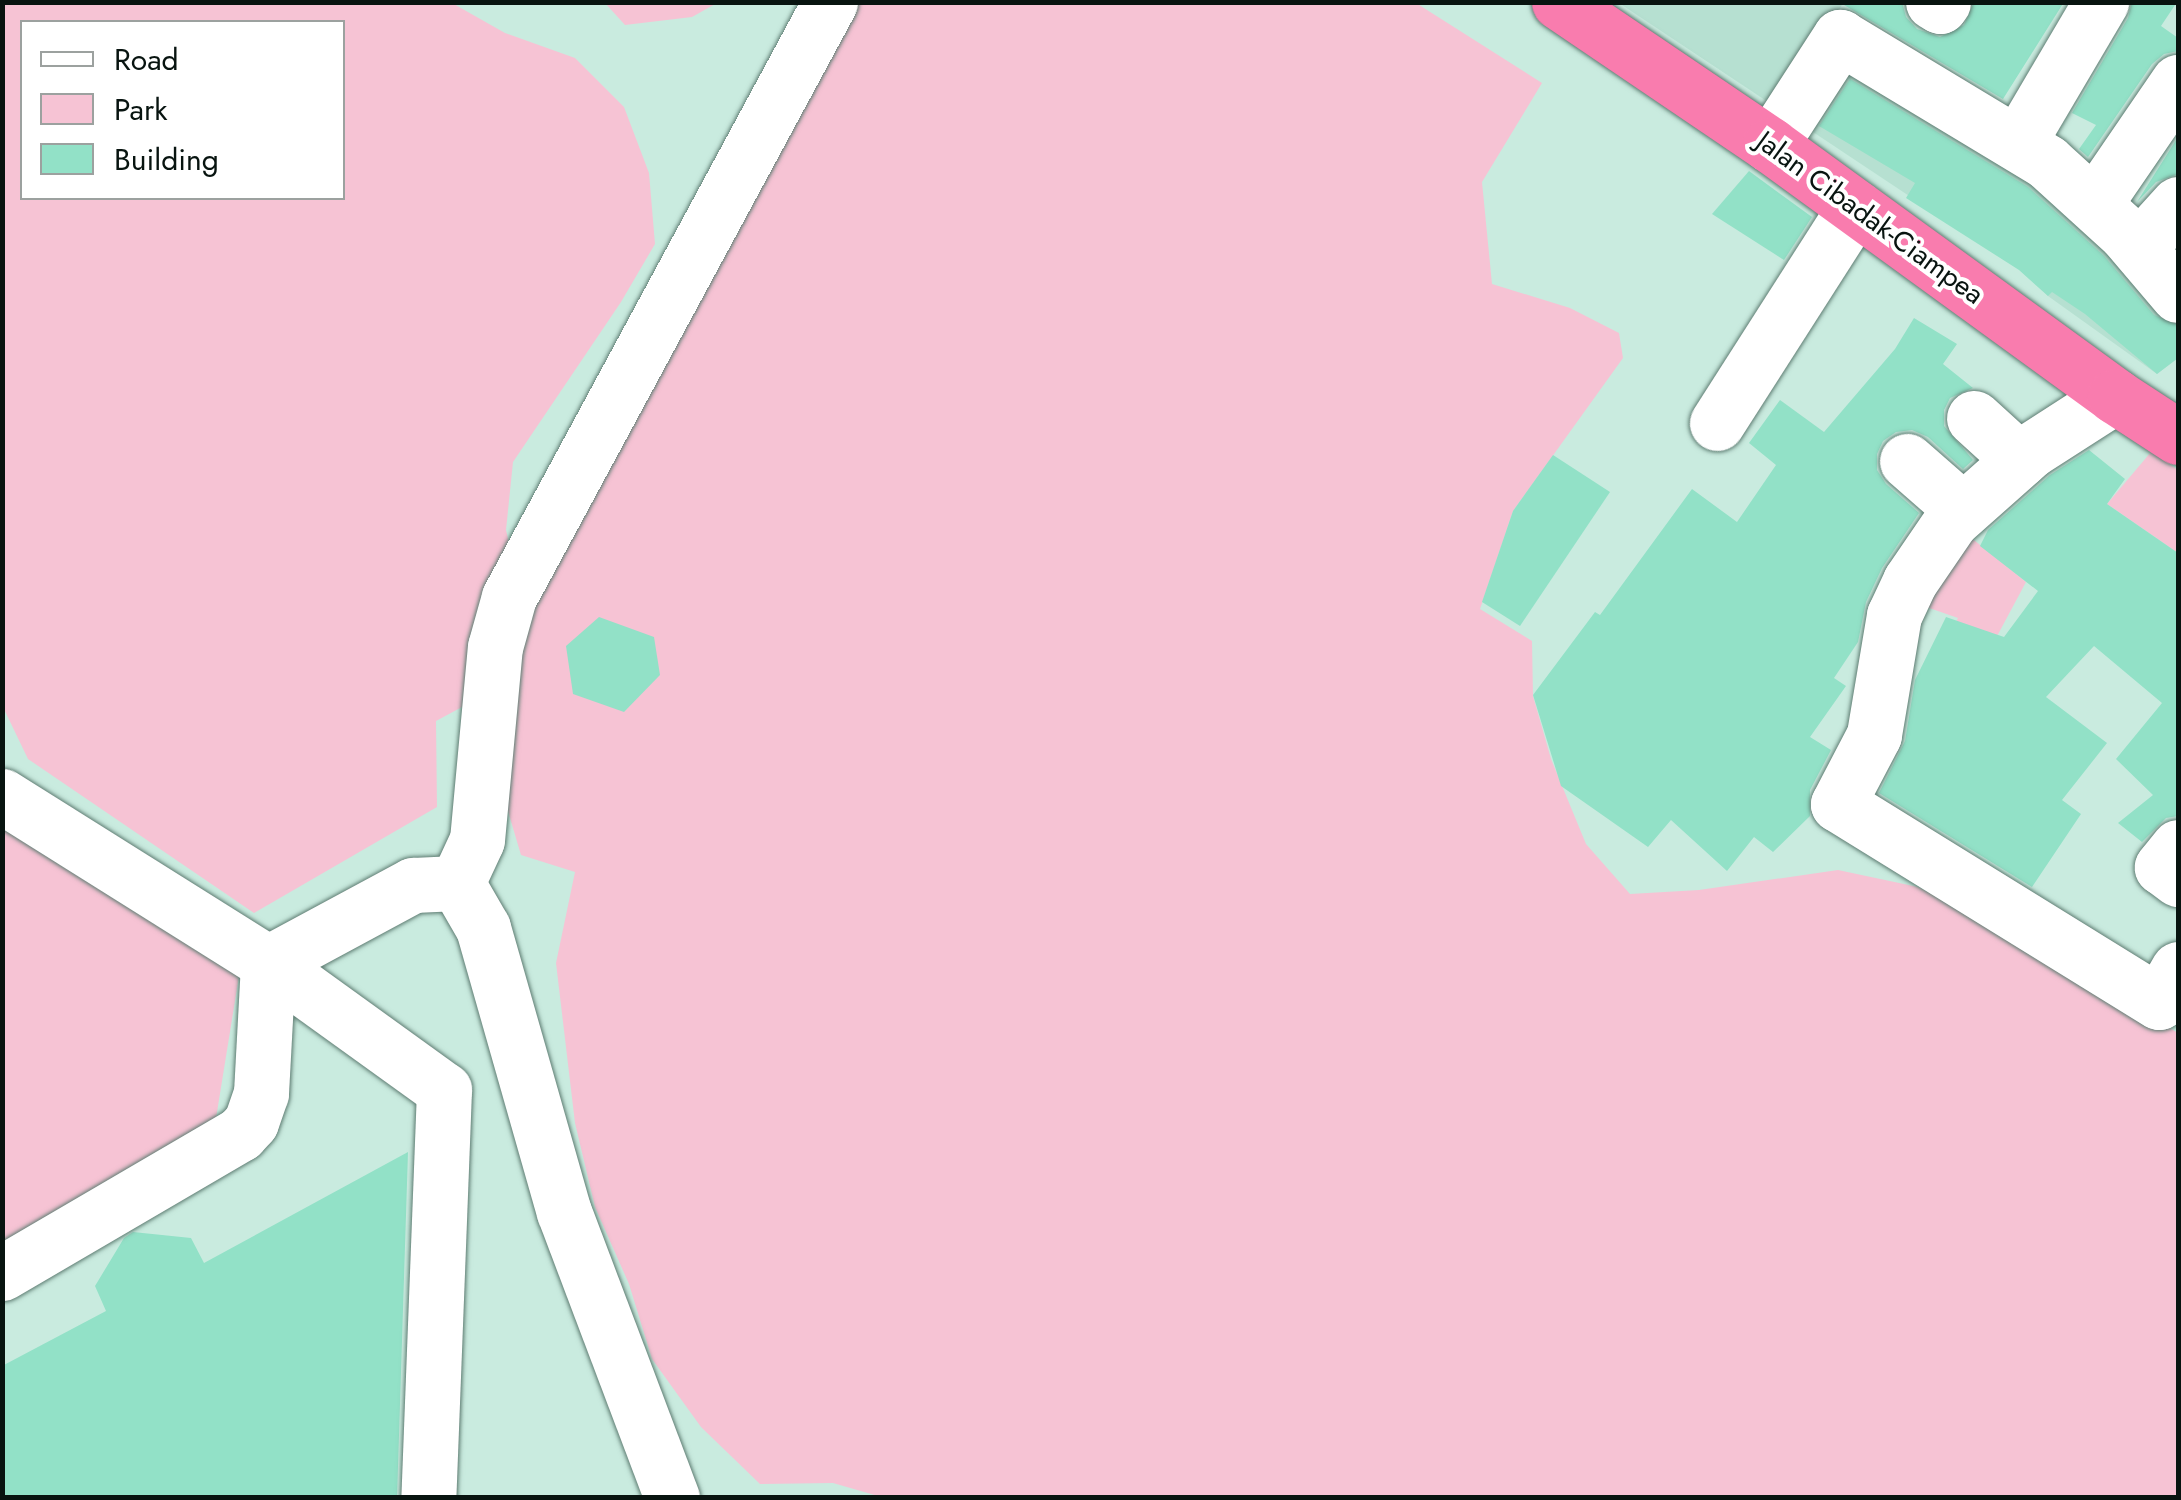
<!DOCTYPE html>
<style>
body{margin:0}
#map{position:relative;width:2181px;height:1500px;overflow:hidden;background:#c9ebdf;font-family:Jost,sans-serif}
div>[style]{position:absolute}
[style*='--x']{left:calc(var(--x)*1px);top:calc(var(--y)*1px);width:calc(var(--w)*1px);rotate:calc(var(--a)*1deg)}
.built>*{inset:0;background:#b6e0d1}
.green>*{inset:0;background:#f6c3d4}
.building>*{inset:0;background:#92e1c7}
.roads{filter:drop-shadow(0 0 2px #5e7c72) drop-shadow(0 0 2px #5e7c72)}
.minor>*{height:55px;margin:-27.5px;padding:0 27.5px;transform-origin:27.5px;border-radius:27.5px;background:#fff}
.highway>*{height:55px;margin:-27.5px;padding:0 27.5px;transform-origin:27.5px;border-radius:27.5px;background:#f97cae}
span{translate:-50% -50%;white-space:nowrap;text-align:center;line-height:1.15;-webkit-text-stroke:8px #fff;paint-order:stroke}
.street-label{font-size:28px;color:#081410}
.frame{position:absolute;inset:0;border:5px solid #081410;pointer-events:none}
.legend{position:absolute;left:20px;top:20px;width:325px;height:180px;box-sizing:border-box;background:#fff;border:2px solid #9ca19f;margin:0;padding:12px 18px;list-style:none;font-size:30px;color:#081410}
.legend li{display:flex;align-items:center;gap:20px;height:50px}
.legend b{width:50px;border:2px solid #9ca19f}
</style>
<div id="map">
<div class="built">
<div style="clip-path:polygon(1619px 3px,1843px 3px,1816px 49px,1859px 59px,2111px 236px,2178px 325px,2178px 358px,2157px 374px,2048px 296px,2019px 269px)"></div>
</div>
<div class="green">
<div style="clip-path:polygon(evenodd,3px 3px,452px 3px,505px 33px,575px 58px,624px 107px,649px 173px,655px 244px,621px 302px,513px 462px,506px 530px,515px 568px,839px 3px,1416px 3px,1542px 83px,1482px 182px,1492px 284px,1570px 308px,1619px 333px,1623px 358px,1513px 511px,1480px 609px,1532px 641px,1533px 696px,1551px 759px,1586px 844px,1630px 894px,1699px 890px,1838px 870px,1918px 887px,1999px 928px,2178px 1033px,2178px 1497px,885px 1498px,833px 1483px,760px 1484px,701px 1427px,652px 1359px,629px 1284px,595px 1207px,575px 1123px,556px 963px,575px 872px,521px 855px,475px 700px,436px 721px,437px 807px,254px 913px,28px 759px,3px 707px,3px 3px,22px 22px,342px 22px,342px 198px,22px 198px,22px 22px)"></div>
<div style="clip-path:polygon(605px 3px,717px 3px,692px 17px,625px 25px)"></div>
<div style="clip-path:polygon(2151px 452px,2178px 470px,2178px 553px,2107px 504px)"></div>
<div style="clip-path:polygon(1959px 528px,2026px 582px,1980px 668px,1940px 651px,1958px 618px,1909px 601px)"></div>
<div style="clip-path:polygon(3px 822px,239px 976px,212px 1143px,3px 1249px)"></div>
</div>
<div class="building">
<div style="clip-path:polygon(1839px 2px,1902px 2px,1906px 17px,1917px 29px,1940px 37px,1964px 25px,1974px 2px,2064px 2px,2003px 99px)"></div>
<div style="clip-path:polygon(2132px 2px,2177px 2px,2161px 26px,2178px 38px,2178px 51px,2164px 54px,2152px 64px,2088px 157px,2079px 149px,2096px 125px,2072px 113px,2128px 18px)"></div>
<div style="clip-path:polygon(1850px 79px,2028px 187px,2104px 256px,2154px 315px,2178px 325px,2178px 358px,2157px 374px,2085px 314px,2052px 292px,2048px 296px,2019px 270px,1906px 198px,1915px 183px,1819px 126px)"></div>
<div style="clip-path:polygon(2178px 137px,2178px 174px,2156px 182px,2137px 202px)"></div>
<div style="clip-path:polygon(1749px 171px,1812px 217px,1784px 260px,1712px 214px)"></div>
<div style="clip-path:polygon(1914px 318px,1957px 344px,1943px 364px,1973px 388px,1950px 398px,1944px 410px,1944px 426px,1973px 460px,1963px 469px,1928px 437px,1912px 430px,1896px 432px,1883px 441px,1877px 454px,1877px 470px,1886px 484px,1919px 513px,1882px 568px,1866px 602px,1858px 642px,1834px 678px,1846px 686px,1810px 737px,1831px 750px,1810px 790px,1810px 816px,1773px 852px,1754px 837px,1727px 871px,1671px 820px,1648px 847px,1561px 786px,1533px 695px,1595px 612px,1600px 615px,1692px 489px,1737px 522px,1776px 465px,1749px 443px,1780px 400px,1824px 432px,1895px 349px)"></div>
<div style="clip-path:polygon(2089px 450px,2125px 479px,2107px 504px,2178px 553px,2178px 816px,2166px 818px,2142px 842px,2118px 823px,2153px 795px,2116px 759px,2162px 703px,2094px 646px,2046px 697px,2107px 743px,2062px 800px,2081px 814px,2032px 887px,1879px 793px,1905px 741px,1915px 680px,1946px 617px,2004px 637px,2038px 591px,1980px 546px,1988px 530px,2050px 475px)"></div>
<div style="clip-path:polygon(1553px 455px,1610px 492px,1520px 626px,1482px 602px,1513px 511px)"></div>
<div style="clip-path:polygon(599px 617px,654px 637px,660px 675px,624px 712px,573px 694px,566px 646px)"></div>
<div style="clip-path:polygon(408px 1152px,397px 1498px,2px 1498px,2px 1366px,106px 1311px,95px 1286px,124px 1238px,133px 1232px,191px 1238px,204px 1263px)"></div>
</div>
<div class="roads">
<div class="minor">
<div style="--x:1933;--y:2;--w:8;--a:30"></div>
<div style="--x:1940;--y:6;--w:5;--a:-53"></div>
<div style="--x:2018;--y:143;--w:164;--a:-59.5"></div>
<div style="--x:1770;--y:145;--w:129;--a:-57.1"></div>
<div style="--x:1840;--y:37;--w:242;--a:31.1"></div>
<div style="--x:2047;--y:162;--w:107;--a:42.3"></div>
<div style="--x:2126;--y:234;--w:80;--a:49.6"></div>
<div style="--x:2095;--y:203;--w:147;--a:-55.6"></div>
<div style="--x:2139;--y:247;--w:58;--a:-47.8"></div>
<div style="--x:2115;--y:396;--w:100;--a:147.3"></div>
<div style="--x:2031;--y:450;--w:107;--a:138.4"></div>
<div style="--x:1951;--y:521;--w:73;--a:124.3"></div>
<div style="--x:1910;--y:581;--w:38;--a:115"></div>
<div style="--x:1894;--y:615;--w:122;--a:99.5"></div>
<div style="--x:1874;--y:735;--w:78;--a:117.6"></div>
<div style="--x:1838;--y:804;--w:377;--a:31.7"></div>
<div style="--x:2159;--y:1002;--w:38;--a:-60"></div>
<div style="--x:1974;--y:418;--w:62;--a:42.4"></div>
<div style="--x:1717;--y:423;--w:256;--a:-57.4"></div>
<div style="--x:1907;--y:461;--w:74;--a:41.2"></div>
<div style="--x:2;--y:796;--w:314;--a:32.1"></div>
<div style="--x:268;--y:963;--w:217;--a:35.8"></div>
<div style="--x:444;--y:1090;--w:408;--a:92.2"></div>
<div style="--x:2178;--y:847;--w:26;--a:129"></div>
<div style="--x:2162;--y:867;--w:20;--a:37"></div>
<div style="--x:457;--y:883;--w:47;--a:-65.1"></div>
<div style="--x:477;--y:840;--w:194;--a:-84.7"></div>
<div style="--x:495;--y:647;--w:52;--a:-74.4"></div>
<div style="--x:509;--y:597;--w:676;--a:-61.65"></div>
<div style="--x:268;--y:963;--w:165;--a:-28.3"></div>
<div style="--x:413;--y:885;--w:44;--a:-2.6"></div>
<div style="--x:457;--y:883;--w:52;--a:60"></div>
<div style="--x:483;--y:928;--w:295;--a:74.1"></div>
<div style="--x:564;--y:1212;--w:306;--a:69.3"></div>
<div style="--x:2;--y:1273;--w:276;--a:-30.3"></div>
<div style="--x:240;--y:1134;--w:16;--a:-47"></div>
<div style="--x:251;--y:1122;--w:31;--a:-71"></div>
<div style="--x:261;--y:1093;--w:130;--a:-86.9"></div>
</div>
<div class="highway">
<div style="--x:1559;--y:2;--w:255;--a:34.1"></div>
<div style="--x:1770;--y:145;--w:427;--a:36"></div>
<div style="--x:2115;--y:396;--w:75;--a:33.1"></div>
</div>
</div>
<div class="street-label">
<span style="left:1870px;top:218px;rotate:36deg">Jalan Cibadak-Ciampea</span>
</div>
<div class="frame"></div>
<ul class="legend">
<li><b style="height:12px;background:#fff"></b>Road</li>
<li><b style="height:28px;background:#f6c3d4"></b>Park</li>
<li><b style="height:28px;background:#92e1c7"></b>Building</li>
</ul>
</div>
